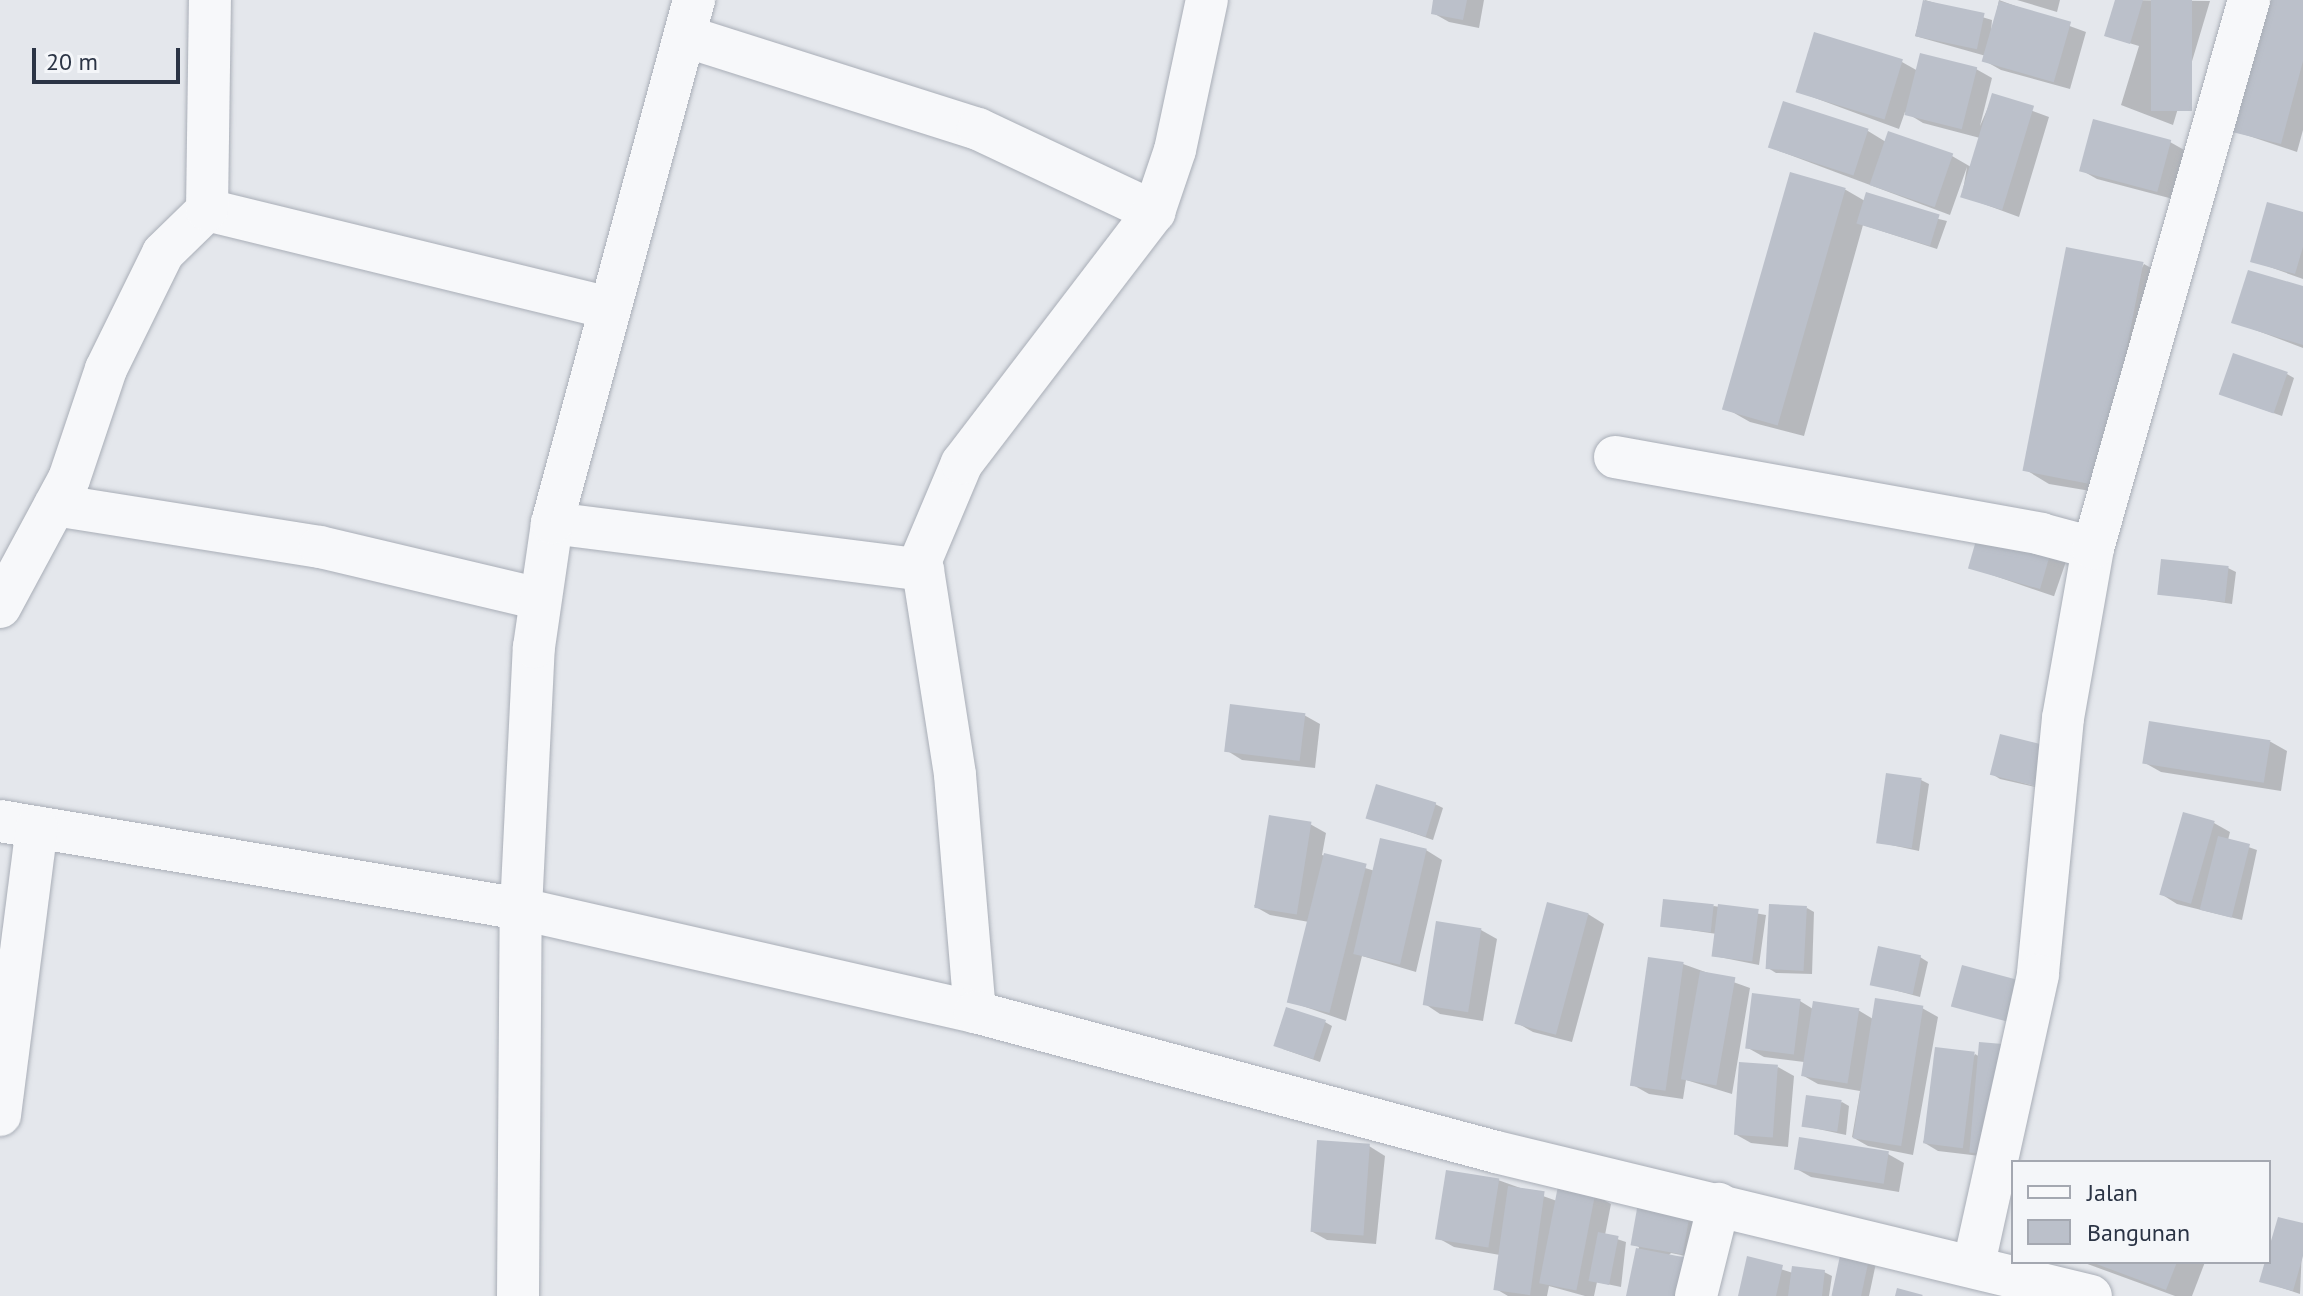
<!DOCTYPE html>
<style>
body{margin:0}
#map{position:relative;width:2303px;height:1296px;overflow:hidden;background:#e4e7ec;font-family:"PT Sans",sans-serif}
div>[style]{position:absolute}
[style*='--x']{left:calc(var(--x)*1px);top:calc(var(--y)*1px);width:calc(var(--w)*1px);rotate:calc(var(--a)*1deg)}
.shadow>*{inset:0;background:#0003;transform-origin:0 0}
.building>*{inset:0;background:#bbc0ca;transform-origin:0 0}
.roads{filter:drop-shadow(0 0 2px #a9aeb7) drop-shadow(0 0 2px #a9aeb7)}
.minor>*{height:42px;margin:-21px;padding:0 21px;transform-origin:21px;border-radius:21px;background:#f7f8fa}
span{translate:-50% -50%;white-space:nowrap;text-align:center;line-height:1.15;-webkit-text-stroke:7px #f4f6f9;paint-order:stroke}
.legend{position:absolute;left:2011px;top:1160px;width:260px;height:104px;box-sizing:border-box;background:#f4f6f9;border:2px solid #a4a8b1;margin:0;padding:10px 14px;list-style:none;font-size:24px;color:#2b3445}
.legend li{display:flex;align-items:center;gap:16px;height:40px}
.legend b{width:40px;border:2px solid #a4a8b1}
.scale{position:absolute;left:32px;top:48px;width:148px;height:36px;box-sizing:border-box;border:4px solid #2b3445;border-top:0;padding-left:10px;font-size:24px;line-height:28px;white-space:nowrap;color:#2b3445;-webkit-text-stroke:6px #f4f6f9;paint-order:stroke}
</style>
<div id="map">
<div class="shadow">
<div style="clip-path:polygon(1435px 0,1484px 0,1479px 28px,1449px 22px,1433px 13px)"></div>
<div style="clip-path:polygon(1925px 0,1992px 20px,1990px 43px,1999px 0,2086px 32px,2070px 89px,2001px 70px,1985px 61px,1986px 56px,1915px 36px)"></div>
<div style="clip-path:polygon(2017px 0,2060px 0,2057px 12px)"></div>
<div style="clip-path:polygon(2117px 0,2210px 1px,2173px 125px,2121px 105px,2139px 46px,2106px 36px)"></div>
<div style="clip-path:polygon(2303px 0,2303px 130px,2297px 152px,2234px 131px)"></div>
<div style="clip-path:polygon(1902px 62px,1918px 71px,1976px 69px,1992px 78px,1980px 126px,1993px 96px,2049px 117px,2019px 217px,1962px 196px,1967px 167px,1950px 215px,1769px 147px,1868px 131px,1886px 142px,1952px 156px,1971px 167px,1980px 138px,1923px 123px,1905px 112px,1899px 129px,1796px 91px)"></div>
<div style="clip-path:polygon(2170px 142px,2186px 151px,2173px 199px,2097px 179px,2081px 170px)"></div>
<div style="clip-path:polygon(1791px 175px,1846px 190px,1865px 201px,1947px 221px,1937px 249px,1863px 225px,1804px 436px,1750px 422px,1727px 409px)"></div>
<div style="clip-path:polygon(2303px 214px,2303px 279px,2253px 261px)"></div>
<div style="clip-path:polygon(2144px 264px,2167px 277px,2126px 497px,2049px 484px,2026px 470px)"></div>
<div style="clip-path:polygon(2303px 288px,2303px 348px,2234px 322px)"></div>
<div style="clip-path:polygon(2287px 374px,2294px 378px,2282px 416px,2228px 397px)"></div>
<div style="left:1981px;top:532px;width:90px;height:37px;rotate:19deg"></div>
<div style="clip-path:polygon(2228px 568px,2236px 572px,2232px 604px,2160px 593px)"></div>
<div style="clip-path:polygon(1304px 715px,1320px 724px,1315px 768px,1242px 760px,1226px 750px)"></div>
<div style="clip-path:polygon(2151px 723px,2271px 742px,2287px 751px,2281px 791px,2161px 772px,2145px 763px)"></div>
<div style="clip-path:polygon(1992px 774px,2053px 791px,2000px 779px)"></div>
<div style="clip-path:polygon(1921px 780px,1929px 784px,1919px 851px,1877px 842px)"></div>
<div style="clip-path:polygon(1435px 804px,1443px 808px,1433px 840px,1367px 817px)"></div>
<div style="clip-path:polygon(2214px 823px,2230px 832px,2228px 840px,2257px 850px,2242px 920px,2177px 904px,2161px 894px)"></div>
<div style="clip-path:polygon(1310px 824px,1326px 833px,1322px 855px,1375px 871px,1426px 850px,1442px 860px,1416px 972px,1362px 956px,1346px 1021px,1288px 1001px,1309px 922px,1270px 915px,1254px 906px)"></div>
<div style="clip-path:polygon(1714px 906px,1766px 915px,1759px 965px,1714px 956px,1717px 934px,1662px 926px)"></div>
<div style="clip-path:polygon(1807px 908px,1814px 912px,1812px 974px,1776px 973px,1768px 968px)"></div>
<div style="clip-path:polygon(1588px 914px,1604px 924px,1572px 1042px,1533px 1032px,1517px 1023px)"></div>
<div style="clip-path:polygon(1438px 923px,1481px 930px,1497px 939px,1483px 1021px,1440px 1014px,1425px 1004px)"></div>
<div style="clip-path:polygon(1920px 957px,1928px 962px,1920px 997px,1872px 984px)"></div>
<div style="clip-path:polygon(1683px 964px,1750px 988px,1732px 1094px,1686px 1080px,1683px 1099px,1649px 1094px,1633px 1085px)"></div>
<div style="clip-path:polygon(1800px 1001px,1813px 1009px,1858px 1010px,1873px 1019px,1922px 1008px,1938px 1017px,1913px 1155px,1868px 1146px,1852px 1137px,1860px 1091px,1818px 1084px,1802px 1075px,1804px 1062px,1764px 1057px,1748px 1048px)"></div>
<div style="clip-path:polygon(1325px 1022px,1332px 1026px,1320px 1062px,1283px 1049px)"></div>
<div style="clip-path:polygon(1975px 1054px,1980px 1057px,1997px 1158px,1938px 1151px,1923px 1142px)"></div>
<div style="clip-path:polygon(1778px 1067px,1794px 1076px,1788px 1147px,1751px 1143px,1735px 1134px)"></div>
<div style="clip-path:polygon(1842px 1102px,1849px 1106px,1846px 1135px,1804px 1126px)"></div>
<div style="clip-path:polygon(1369px 1146px,1385px 1156px,1376px 1244px,1327px 1240px,1311px 1231px)"></div>
<div style="clip-path:polygon(1888px 1154px,1904px 1163px,1899px 1192px,1811px 1177px,1795px 1168px)"></div>
<div style="clip-path:polygon(1498px 1180px,1557px 1201px,1595px 1195px,1611px 1204px,1605px 1235px,1626px 1242px,1621px 1287px,1597px 1282px,1594px 1296px,1585px 1296px,1549px 1286px,1547px 1296px,1508px 1296px,1496px 1289px,1500px 1255px,1454px 1247px,1438px 1238px)"></div>
<div style="clip-path:polygon(1640px 1205px,1697px 1218px,1691px 1257px,1671px 1253px,1628px 1296px,1639px 1247px,1633px 1244px)"></div>
<div style="clip-path:polygon(2303px 1225px,2300px 1294px,2262px 1281px)"></div>
<div style="clip-path:polygon(1879px 1249px,1869px 1296px,1834px 1296px)"></div>
<div style="clip-path:polygon(1749px 1259px,1793px 1273px,1824px 1272px,1832px 1276px,1829px 1296px,1740px 1296px)"></div>
<div style="clip-path:polygon(2082px 1262px,2205px 1262px,2192px 1296px,2175px 1296px)"></div>
</div>
<div class="building">
<div style="clip-path:polygon(1433px 0,1467px 0,1463px 20px,1431px 14px)"></div>
<div style="left:1923px;top:0;width:63px;height:37px;rotate:12deg"></div>
<div style="clip-path:polygon(2115px 0,2143px 0,2130px 44px,2104px 36px)"></div>
<div style="left:2151px;top:0;width:41px;height:111px"></div>
<div style="clip-path:polygon(2266px 0,2303px 0,2303px 61px,2281px 144px,2232px 132px)"></div>
<div style="left:1999px;top:1px;width:75px;height:63px;rotate:16deg"></div>
<div style="left:1814px;top:32px;width:93px;height:63px;rotate:17deg"></div>
<div style="left:1920px;top:53px;width:59px;height:64px;rotate:14deg"></div>
<div style="left:1992px;top:93px;width:44px;height:109px;rotate:17deg"></div>
<div style="left:1783px;top:101px;width:90px;height:49px;rotate:18deg"></div>
<div style="left:2093px;top:119px;width:81px;height:54px;rotate:15deg"></div>
<div style="left:1888px;top:131px;width:69px;height:57px;rotate:19deg"></div>
<div style="left:1790px;top:172px;width:58px;height:247px;rotate:16deg"></div>
<div style="left:1866px;top:192px;width:77px;height:33px;rotate:17deg"></div>
<div style="clip-path:polygon(2267px 202px,2303px 212px,2303px 247px,2295px 274px,2250px 262px)"></div>
<div style="left:2066px;top:247px;width:79px;height:228px;rotate:11deg"></div>
<div style="clip-path:polygon(2248px 270px,2303px 286px,2303px 345px,2231px 323px)"></div>
<div style="left:2233px;top:353px;width:58px;height:44px;rotate:19deg"></div>
<div style="left:1979px;top:530px;width:75px;height:40px;rotate:16deg"></div>
<div style="left:2161px;top:559px;width:68px;height:36px;rotate:6deg"></div>
<div style="left:1230px;top:704px;width:76px;height:48px;rotate:7deg"></div>
<div style="left:2149px;top:721px;width:123px;height:43px;rotate:9deg"></div>
<div style="left:2000px;top:734px;width:58px;height:42px;rotate:14deg"></div>
<div style="left:1886px;top:773px;width:36px;height:71px;rotate:8deg"></div>
<div style="left:1376px;top:784px;width:63px;height:36px;rotate:17deg"></div>
<div style="left:2183px;top:812px;width:33px;height:86px;rotate:16deg"></div>
<div style="left:1269px;top:815px;width:43px;height:94px;rotate:9deg"></div>
<div style="left:2218px;top:836px;width:33px;height:76px;rotate:14deg"></div>
<div style="left:1380px;top:838px;width:48px;height:119px;rotate:13deg"></div>
<div style="left:1324px;top:853px;width:44px;height:154px;rotate:14deg"></div>
<div style="left:1663px;top:899px;width:51px;height:28px;rotate:6deg"></div>
<div style="left:1547px;top:902px;width:43px;height:126px;rotate:15deg"></div>
<div style="left:1718px;top:904px;width:41px;height:53px;rotate:7deg"></div>
<div style="left:1769px;top:904px;width:38px;height:65px;rotate:3deg"></div>
<div style="left:1436px;top:921px;width:46px;height:85px;rotate:9deg"></div>
<div style="left:1878px;top:946px;width:44px;height:40px;rotate:12deg"></div>
<div style="left:1648px;top:957px;width:36px;height:130px;rotate:8deg"></div>
<div style="left:1962px;top:965px;width:60px;height:43px;rotate:15deg"></div>
<div style="left:1700px;top:971px;width:36px;height:110px;rotate:10deg"></div>
<div style="left:1752px;top:993px;width:49px;height:56px;rotate:7deg"></div>
<div style="left:1875px;top:998px;width:49px;height:142px;rotate:9deg"></div>
<div style="left:1813px;top:1001px;width:47px;height:76px;rotate:9deg"></div>
<div style="left:1286px;top:1007px;width:42px;height:41px;rotate:18deg"></div>
<div style="left:1979px;top:1042px;width:24px;height:111px;rotate:5deg"></div>
<div style="left:1935px;top:1047px;width:40px;height:97px;rotate:7deg"></div>
<div style="left:1739px;top:1062px;width:39px;height:73px;rotate:4deg"></div>
<div style="left:1806px;top:1095px;width:36px;height:32px;rotate:8deg"></div>
<div style="left:1799px;top:1137px;width:91px;height:33px;rotate:9deg"></div>
<div style="left:1317px;top:1140px;width:53px;height:92px;rotate:4deg"></div>
<div style="left:1446px;top:1170px;width:54px;height:70px;rotate:9deg"></div>
<div style="left:1508px;top:1186px;width:37px;height:105px;rotate:8deg"></div>
<div style="left:1558px;top:1186px;width:38px;height:99px;rotate:11deg"></div>
<div style="left:1638px;top:1203px;width:53px;height:43px;rotate:10deg"></div>
<div style="clip-path:polygon(2278px 1217px,2303px 1223px,2303px 1256px,2293px 1291px,2259px 1282px)"></div>
<div style="left:1598px;top:1232px;width:21px;height:50px;rotate:11deg"></div>
<div style="left:1844px;top:1237px;width:29px;height:60px;rotate:12deg"></div>
<div style="clip-path:polygon(1636px 1248px,1693px 1259px,1685px 1296px,1626px 1296px)"></div>
<div style="clip-path:polygon(1747px 1256px,1783px 1265px,1776px 1296px,1738px 1296px)"></div>
<div style="clip-path:polygon(2091px 1262px,2177px 1262px,2166px 1290px)"></div>
<div style="clip-path:polygon(1792px 1266px,1825px 1270px,1822px 1296px,1788px 1296px)"></div>
<div style="clip-path:polygon(1897px 1288px,1923px 1295px,1922px 1296px,1895px 1296px)"></div>
</div>
<div class="roads">
<div class="minor">
<div style="--x:685;--y:36;--w:307;--a:17.6"></div>
<div style="--x:978;--y:129;--w:195;--a:25.2"></div>
<div style="--x:207;--y:210;--w:414;--a:13.7"></div>
<div style="--x:1615;--y:457;--w:433;--a:10.2"></div>
<div style="--x:2041;--y:534;--w:54;--a:15.1"></div>
<div style="--x:2093;--y:548;--w:173;--a:100"></div>
<div style="--x:2063;--y:718;--w:258;--a:95.6"></div>
<div style="--x:2038;--y:975;--w:296;--a:102.5"></div>
<div style="--x:55;--y:505;--w:268;--a:9"></div>
<div style="--x:320;--y:547;--w:226;--a:13.3"></div>
<div style="--x:552;--y:523;--w:374;--a:7.2"></div>
<div style="--x:923;--y:570;--w:207;--a:81.1"></div>
<div style="--x:955;--y:775;--w:238;--a:85.2"></div>
<div style="--x:2093;--y:548;--w:570;--a:-74.11"></div>
<div style="--x:918;--y:567;--w:113;--a:-67.1"></div>
<div style="--x:962;--y:463;--w:316;--a:-52.6"></div>
<div style="--x:1154;--y:212;--w:65;--a:-71.3"></div>
<div style="--x:1175;--y:150;--w:153;--a:-78"></div>
<div style="--x:0;--y:607;--w:145;--a:-61.7"></div>
<div style="--x:69;--y:479;--w:116;--a:-71.4"></div>
<div style="--x:106;--y:369;--w:129;--a:-63.8"></div>
<div style="--x:163;--y:253;--w:62;--a:-44.3"></div>
<div style="--x:207;--y:210;--w:210;--a:-89.2"></div>
<div style="--x:0;--y:821;--w:528;--a:9.59"></div>
<div style="--x:521;--y:909;--w:466;--a:12.8"></div>
<div style="--x:975;--y:1012;--w:539;--a:15.04"></div>
<div style="--x:1496;--y:1152;--w:612;--a:13.6"></div>
<div style="--x:0;--y:1115;--w:290;--a:-82.7"></div>
<div style="--x:518;--y:1296;--w:387;--a:-89.6"></div>
<div style="--x:521;--y:909;--w:262;--a:-87.2"></div>
<div style="--x:534;--y:647;--w:125;--a:-81.7"></div>
<div style="--x:552;--y:523;--w:542;--a:-74.81"></div>
<div style="--x:1696;--y:1296;--w:95;--a:-76"></div>
</div>
</div>
<ul class="legend">
<li><b style="height:10px;background:#f7f8fa"></b>Jalan</li>
<li><b style="height:22px;background:#bbc0ca"></b>Bangunan</li>
</ul>
<div class="scale">20 m</div>
</div>
